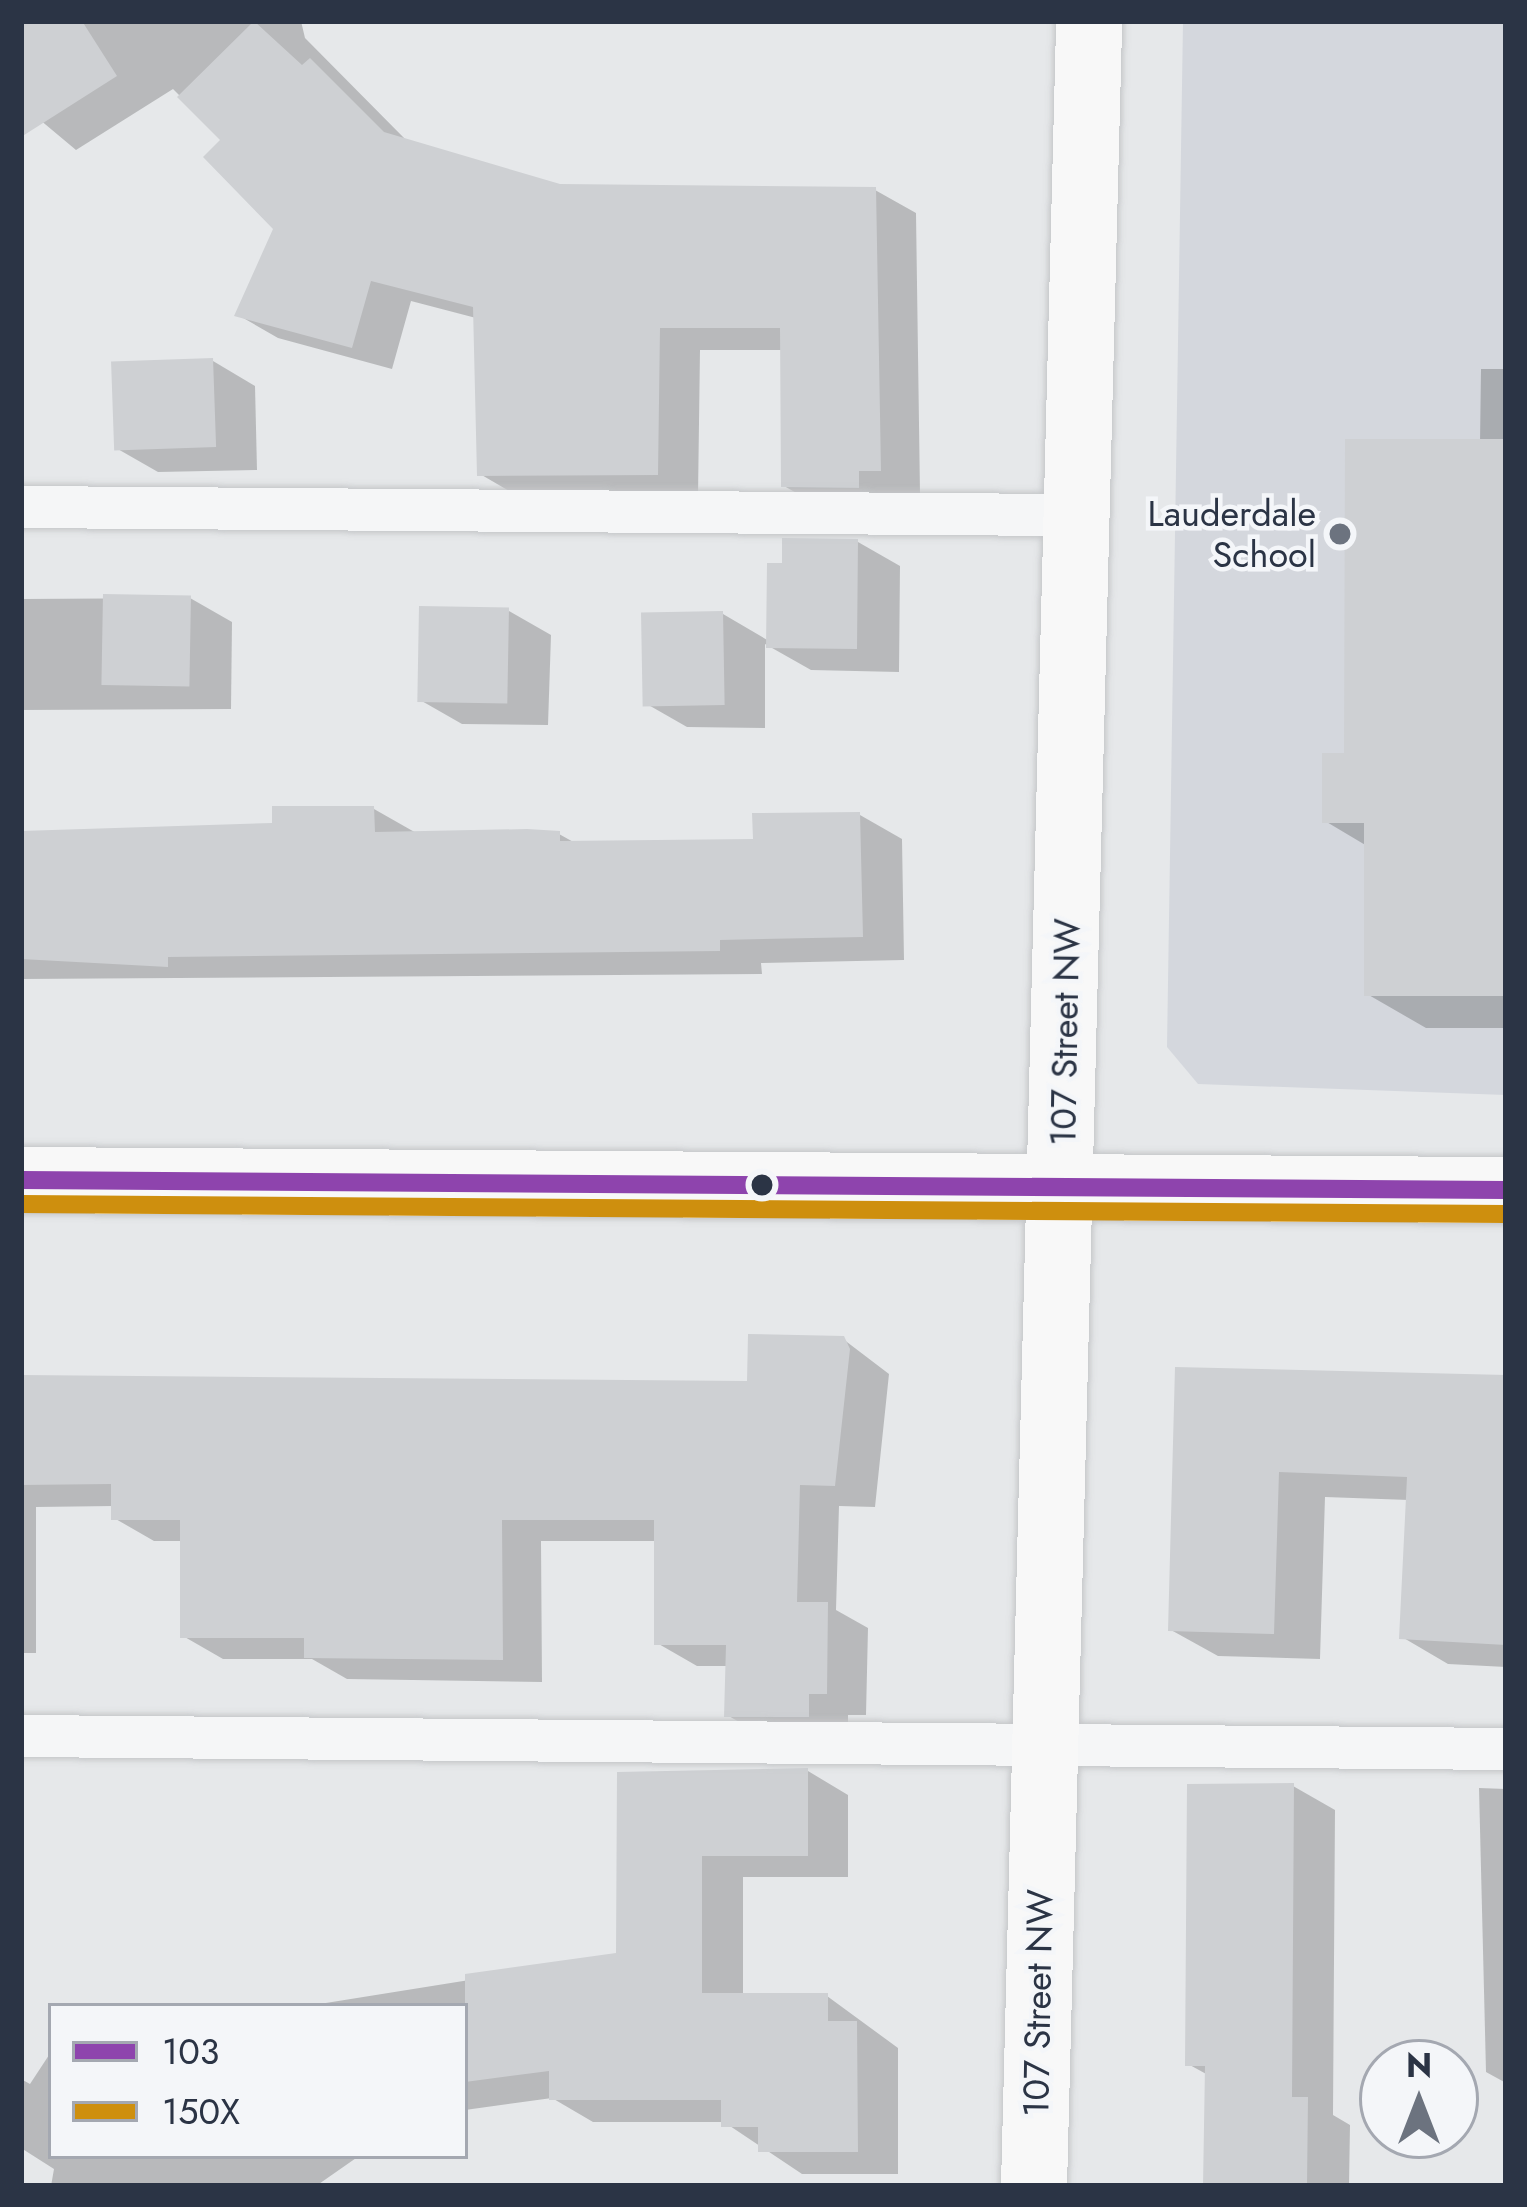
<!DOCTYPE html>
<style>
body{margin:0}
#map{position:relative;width:1527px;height:2207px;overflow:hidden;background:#e6e8ea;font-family:Jost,sans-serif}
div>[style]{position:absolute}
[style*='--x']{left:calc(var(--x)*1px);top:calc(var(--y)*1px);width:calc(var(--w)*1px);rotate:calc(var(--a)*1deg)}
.built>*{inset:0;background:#d4d7dd}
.shadow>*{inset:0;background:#0003}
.building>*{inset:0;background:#ced0d3;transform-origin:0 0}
.roads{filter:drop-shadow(0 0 3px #c4c6c8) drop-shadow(0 0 3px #c4c6c8)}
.lane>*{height:42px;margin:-21px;padding:0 21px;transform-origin:21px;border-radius:21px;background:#f5f6f7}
.secondary>*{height:66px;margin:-33px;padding:0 33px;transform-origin:33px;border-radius:33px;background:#f8f8f8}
.bus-1>*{height:18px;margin:-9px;padding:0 9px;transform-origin:9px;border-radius:9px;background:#8e44ad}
.bus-2>*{height:18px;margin:-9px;padding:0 9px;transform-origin:9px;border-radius:9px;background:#ce8f0e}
.dots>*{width:33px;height:33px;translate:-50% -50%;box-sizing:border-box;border:6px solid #f4f6f9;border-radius:50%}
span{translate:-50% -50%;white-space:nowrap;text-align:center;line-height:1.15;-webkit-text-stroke:9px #f4f6f9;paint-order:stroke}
.poi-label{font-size:36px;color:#2b3445}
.right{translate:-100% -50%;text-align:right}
.street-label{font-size:36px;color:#2b3445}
.frame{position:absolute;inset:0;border:24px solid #2b3445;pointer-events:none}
.legend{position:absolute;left:48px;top:2003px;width:420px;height:156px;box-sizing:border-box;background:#f4f6f9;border:3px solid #a4a8b1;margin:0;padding:15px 21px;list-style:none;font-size:36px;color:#2b3445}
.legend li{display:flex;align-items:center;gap:24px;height:60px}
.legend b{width:60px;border:3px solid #a4a8b1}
.north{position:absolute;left:1359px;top:2039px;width:120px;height:120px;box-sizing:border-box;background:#f4f6f9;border:3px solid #a4a8b1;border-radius:50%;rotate:0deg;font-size:33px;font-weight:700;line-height:48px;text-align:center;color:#2b3445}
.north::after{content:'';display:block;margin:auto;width:42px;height:54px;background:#6c737f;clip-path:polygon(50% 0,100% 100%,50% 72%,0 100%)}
</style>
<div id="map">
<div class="built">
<div style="clip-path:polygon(1183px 21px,1506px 21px,1506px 1095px,1198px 1084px,1167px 1047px)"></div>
</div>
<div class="shadow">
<div style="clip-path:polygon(301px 21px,305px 38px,408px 142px,560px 187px,875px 190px,916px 213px,920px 493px,899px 493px,898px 509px,825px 509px,784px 486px,783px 350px,700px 350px,698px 496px,521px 498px,480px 474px,476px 318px,411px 301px,392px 369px,278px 338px,238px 315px,276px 228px,224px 140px,173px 89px,76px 150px,21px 104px,24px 21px)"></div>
<div style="clip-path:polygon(213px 361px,255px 386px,257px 470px,158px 472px,116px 448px)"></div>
<div style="clip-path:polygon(1481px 369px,1506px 369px,1506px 1028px,1426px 1028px,1367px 994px,1367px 846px,1325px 821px,1480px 442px)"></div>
<div style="clip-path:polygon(858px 542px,900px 566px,899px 672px,811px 670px,765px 644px,765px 728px,687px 727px,645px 703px,723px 614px,769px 641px,785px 566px)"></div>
<div style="clip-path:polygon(190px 598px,232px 622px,231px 709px,21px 710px,21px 599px)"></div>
<div style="clip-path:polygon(509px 611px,551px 635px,548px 725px,462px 724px,420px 700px)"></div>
<div style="clip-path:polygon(374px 809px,418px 834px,559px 834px,577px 844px,756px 842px,860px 815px,902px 839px,904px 960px,761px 963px,762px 974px,21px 979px,21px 832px,275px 826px)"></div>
<div style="clip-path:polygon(843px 1339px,889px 1374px,875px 1507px,839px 1506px,836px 1610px,868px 1628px,866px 1715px,848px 1715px,848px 1739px,767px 1738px,727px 1715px,728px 1666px,697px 1666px,657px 1643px,657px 1541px,541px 1541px,542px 1682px,347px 1679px,312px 1659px,223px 1659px,183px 1636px,183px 1541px,154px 1541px,114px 1518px,114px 1506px,36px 1507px,36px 1653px,21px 1653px,21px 1381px,749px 1384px)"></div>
<div style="clip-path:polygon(1178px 1370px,1506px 1377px,1506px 1667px,1448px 1664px,1402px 1637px,1409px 1500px,1325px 1497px,1320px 1659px,1218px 1656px,1171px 1630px)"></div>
<div style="clip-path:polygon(808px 1771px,848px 1795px,848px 1877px,743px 1877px,743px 1996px,827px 1996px,898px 2048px,898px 2174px,802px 2174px,724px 2122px,593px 2122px,552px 2098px,465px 2110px,465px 2006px,307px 2006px,619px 1956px,620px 1775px)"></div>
<div style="clip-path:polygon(1293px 1786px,1335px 1810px,1333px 2115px,1350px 2125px,1349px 2186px,1206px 2186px,1208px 2075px,1188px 2064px)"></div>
<div style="clip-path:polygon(1479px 1788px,1506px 1789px,1506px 2083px,1486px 2072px)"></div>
<div style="clip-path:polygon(51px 2052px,51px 2156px,359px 2156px,316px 2186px,51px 2186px,54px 2169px,21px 2148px,21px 2079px,30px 2084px)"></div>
</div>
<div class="building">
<div style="clip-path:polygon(21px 21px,82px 21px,117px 76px,21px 137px)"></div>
<div style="clip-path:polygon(254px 21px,302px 65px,310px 58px,384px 132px,560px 184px,876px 187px,881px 471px,859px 471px,859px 488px,781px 487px,780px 328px,660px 328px,658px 475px,477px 476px,473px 307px,371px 281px,352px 348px,234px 316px,273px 229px,203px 157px,220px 140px,177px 97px)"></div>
<div style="left:213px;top:358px;width:89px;height:102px;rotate:88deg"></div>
<div style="clip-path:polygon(1345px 439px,1506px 439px,1506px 996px,1364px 996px,1364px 823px,1322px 823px,1322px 753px,1344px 753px)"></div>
<div style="clip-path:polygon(782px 538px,858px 539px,857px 649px,766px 648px,767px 563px,782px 563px)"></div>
<div style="left:103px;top:594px;width:88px;height:91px;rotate:1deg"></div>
<div style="left:419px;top:606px;width:90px;height:96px;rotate:1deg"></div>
<div style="left:723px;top:611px;width:94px;height:82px;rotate:89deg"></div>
<div style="clip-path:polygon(272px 806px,374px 806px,375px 832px,527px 829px,560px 831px,560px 841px,753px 839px,752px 813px,860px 812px,863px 937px,720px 940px,720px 951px,168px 957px,168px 967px,21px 959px,21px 831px,272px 823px)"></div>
<div style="clip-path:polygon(748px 1334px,844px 1336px,850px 1349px,835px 1486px,800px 1485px,797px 1602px,828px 1602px,827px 1694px,809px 1694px,809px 1717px,724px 1717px,726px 1645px,654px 1645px,654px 1520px,502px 1520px,503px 1660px,304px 1658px,304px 1638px,180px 1638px,180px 1520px,111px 1520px,111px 1484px,21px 1485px,21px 1375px,747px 1381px)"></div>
<div style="clip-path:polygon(1175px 1367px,1506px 1375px,1506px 1645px,1399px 1639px,1407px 1477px,1279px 1472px,1274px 1634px,1168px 1631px)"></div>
<div style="clip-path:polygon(808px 1768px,808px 1856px,702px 1856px,702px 1993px,828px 1993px,828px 2021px,857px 2021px,858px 2152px,758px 2152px,758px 2127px,721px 2127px,721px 2100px,549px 2100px,549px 2071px,465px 2082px,465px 1974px,616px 1953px,617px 1772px)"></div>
<div style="clip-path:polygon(1294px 1783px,1292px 2097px,1308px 2097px,1307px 2186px,1203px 2186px,1205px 2066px,1185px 2066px,1187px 1784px)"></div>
</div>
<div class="roads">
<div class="lane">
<div style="--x:21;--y:507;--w:1053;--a:0.44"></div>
<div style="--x:21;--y:1736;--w:1485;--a:0.5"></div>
</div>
<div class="secondary">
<div style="--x:21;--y:1180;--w:1485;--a:0.39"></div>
<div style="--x:1034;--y:2186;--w:2166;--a:-88.54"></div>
</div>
</div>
<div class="bus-1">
<div style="--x:21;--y:1180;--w:1485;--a:0.39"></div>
</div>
<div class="bus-2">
<div style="--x:21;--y:1204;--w:1485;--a:0.39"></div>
</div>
<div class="dots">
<div style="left:1340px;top:534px;background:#6c737f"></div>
<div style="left:762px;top:1185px;background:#2b3445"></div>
</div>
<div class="poi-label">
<span class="right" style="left:1316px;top:534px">Lauderdale<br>School</span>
</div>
<div class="street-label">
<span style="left:1065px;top:1032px;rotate:-89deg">107 Street NW</span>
<span style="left:1038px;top:2003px;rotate:-89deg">107 Street NW</span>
</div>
<div class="frame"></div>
<ul class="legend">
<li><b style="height:15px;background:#8e44ad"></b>103</li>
<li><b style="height:15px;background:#ce8f0e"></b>150X</li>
</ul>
<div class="north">N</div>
</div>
